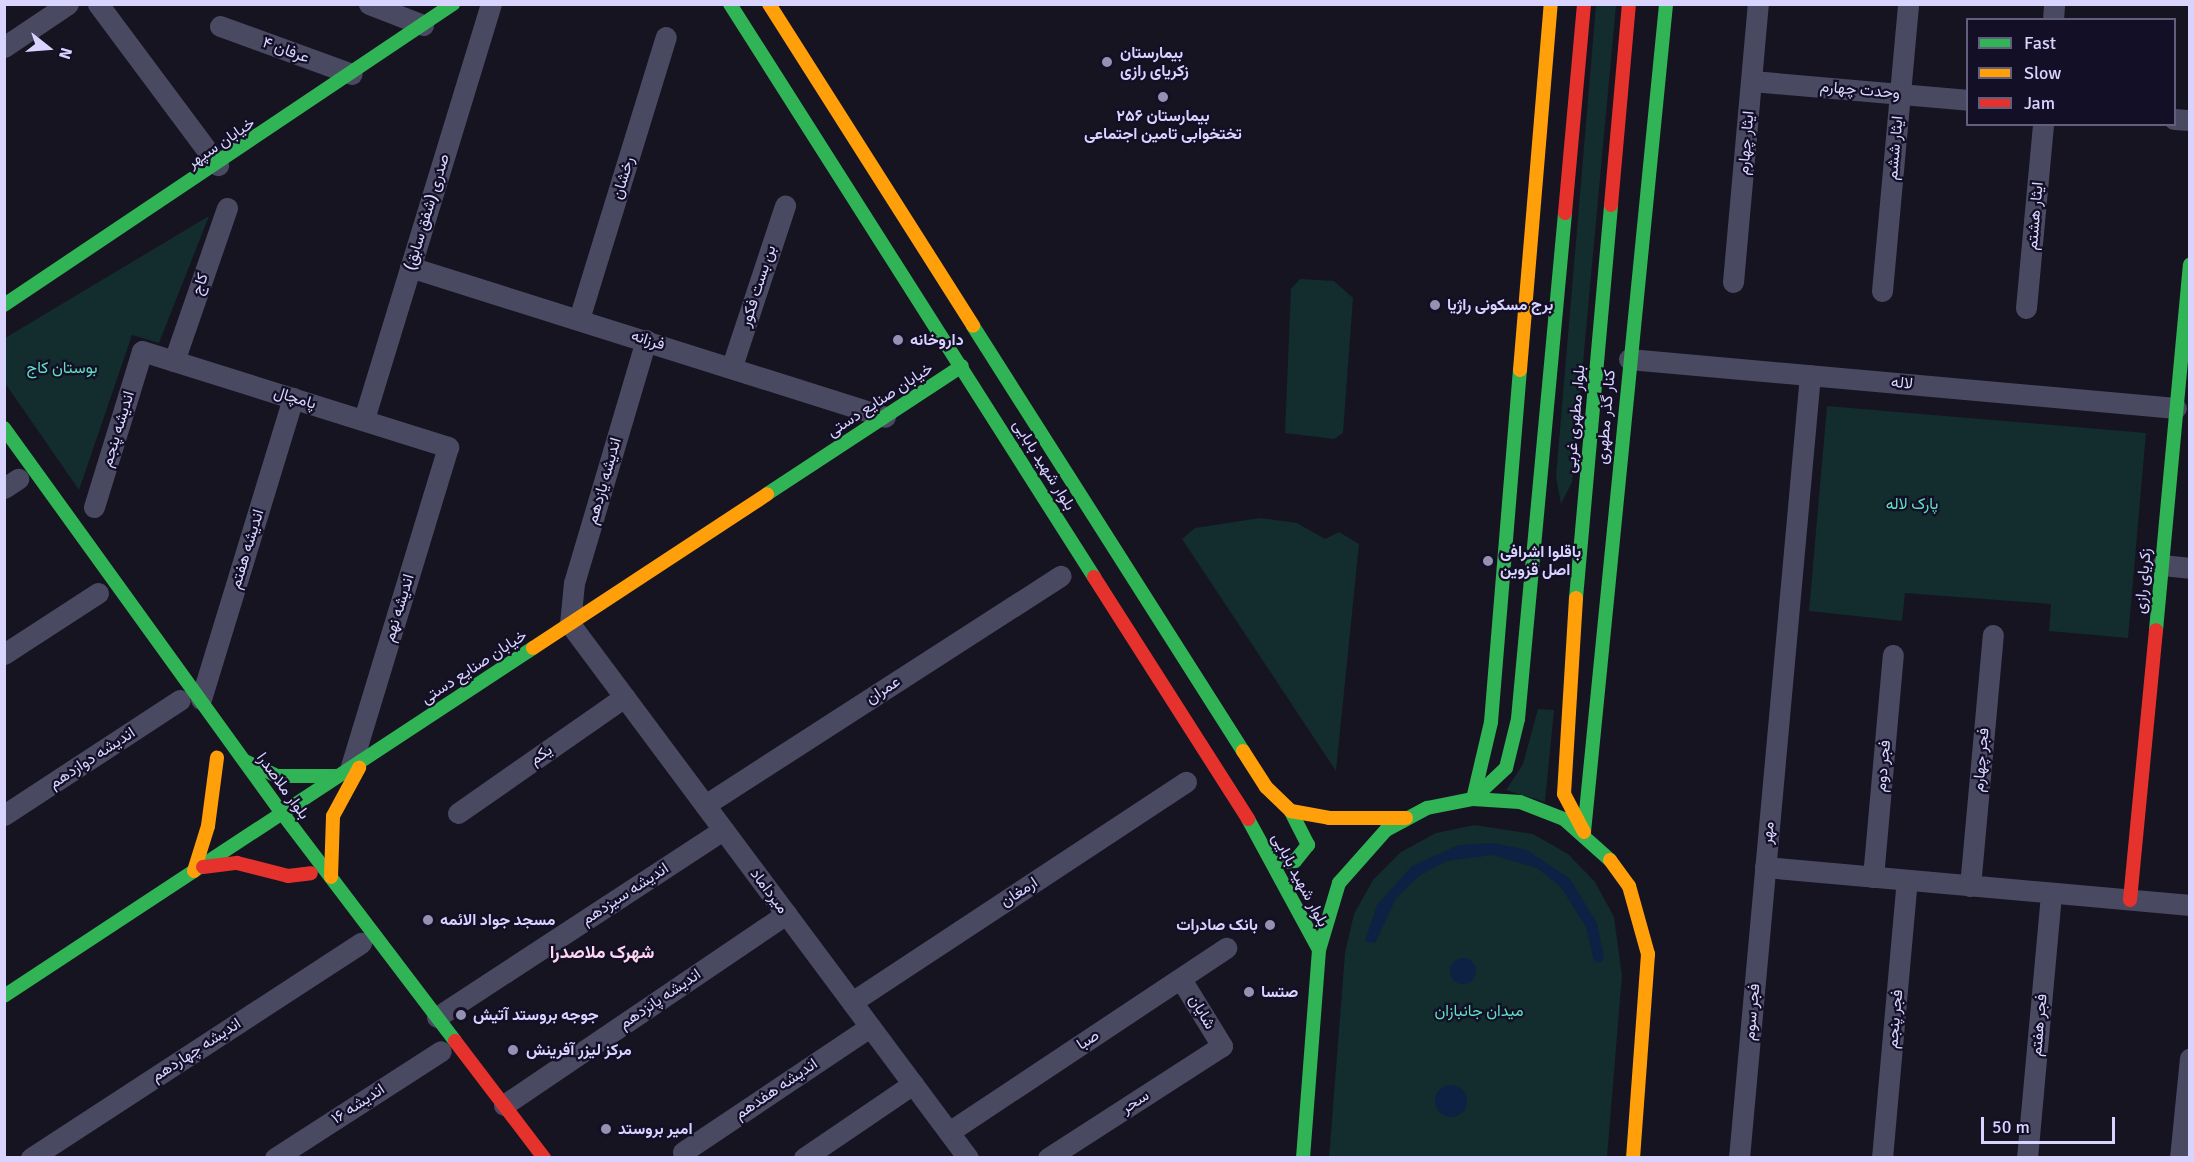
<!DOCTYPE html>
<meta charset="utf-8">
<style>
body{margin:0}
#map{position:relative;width:2194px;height:1162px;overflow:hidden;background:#161421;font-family:Signika,Vazirmatn,sans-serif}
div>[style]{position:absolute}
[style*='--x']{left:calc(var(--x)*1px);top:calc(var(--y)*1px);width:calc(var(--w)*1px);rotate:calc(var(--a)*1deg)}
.green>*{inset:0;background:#132c2d}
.water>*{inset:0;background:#0d2144}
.round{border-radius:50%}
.street>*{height:21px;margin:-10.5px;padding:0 10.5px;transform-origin:10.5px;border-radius:10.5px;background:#4a4962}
.fast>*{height:14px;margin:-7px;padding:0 7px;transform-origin:7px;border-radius:7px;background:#30b455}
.slow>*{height:14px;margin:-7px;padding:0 7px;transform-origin:7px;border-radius:7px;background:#ff9f0a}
.jam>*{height:14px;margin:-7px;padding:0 7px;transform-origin:7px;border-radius:7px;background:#e5322d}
.dots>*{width:16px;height:16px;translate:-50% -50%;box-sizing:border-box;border:3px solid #130f26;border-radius:50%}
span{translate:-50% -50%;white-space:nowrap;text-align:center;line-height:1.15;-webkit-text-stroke:4.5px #130f26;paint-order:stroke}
.street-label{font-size:16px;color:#d9d4ff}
.poi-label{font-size:16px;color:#d9d4ff;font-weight:700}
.left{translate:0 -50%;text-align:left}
.right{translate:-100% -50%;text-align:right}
.park-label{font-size:16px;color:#5fe0c0}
.neighbourhood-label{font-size:18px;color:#ffd6f0;font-weight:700}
.frame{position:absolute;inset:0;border:6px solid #d9d4ff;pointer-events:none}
.legend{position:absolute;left:1966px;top:18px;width:210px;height:108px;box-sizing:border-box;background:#130f26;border:2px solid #625e7d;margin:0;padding:8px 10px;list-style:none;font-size:18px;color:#d9d4ff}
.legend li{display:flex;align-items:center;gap:12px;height:30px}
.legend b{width:30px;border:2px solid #625e7d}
.north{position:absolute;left:18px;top:18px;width:60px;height:60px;-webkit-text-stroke:4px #130f26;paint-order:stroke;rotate:107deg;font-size:16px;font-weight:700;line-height:24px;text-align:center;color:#d9d4ff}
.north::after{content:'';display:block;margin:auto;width:21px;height:27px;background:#d9d4ff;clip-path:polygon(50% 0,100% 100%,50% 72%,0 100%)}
.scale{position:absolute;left:1981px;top:1117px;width:134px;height:27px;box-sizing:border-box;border:3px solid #d9d4ff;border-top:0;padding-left:8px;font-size:18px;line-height:21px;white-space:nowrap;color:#d9d4ff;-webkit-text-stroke:4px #130f26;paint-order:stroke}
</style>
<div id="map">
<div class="green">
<div style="clip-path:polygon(1596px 5px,1616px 5px,1572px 482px,1561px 504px,1556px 477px)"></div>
<div style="clip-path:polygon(209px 216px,159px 343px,132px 335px,79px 490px,5px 383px,5px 338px)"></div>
<div style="clip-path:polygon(1300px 279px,1334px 281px,1353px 298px,1343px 433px,1334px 439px,1285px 433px,1291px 289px)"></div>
<div style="clip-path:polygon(1827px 406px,2146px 433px,2128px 638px,2049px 631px,2051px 604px,1905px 593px,1902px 621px,1809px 611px)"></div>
<div style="clip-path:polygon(1260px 518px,1297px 523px,1325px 539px,1339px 532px,1359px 544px,1336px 771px,1182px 539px,1195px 528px)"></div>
<div style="clip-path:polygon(1538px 709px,1554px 710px,1545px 802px,1506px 790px,1523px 764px)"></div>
<div style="clip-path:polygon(1475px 825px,1533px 834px,1568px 854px,1595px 882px,1614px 917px,1622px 976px,1607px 1157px,1329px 1158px,1345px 953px,1354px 914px,1373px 880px,1401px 852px,1436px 833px)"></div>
</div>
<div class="water">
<div style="clip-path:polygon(1493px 843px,1527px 850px,1570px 879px,1597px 923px,1604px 957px,1601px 963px,1594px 961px,1586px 927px,1561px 887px,1537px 868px,1492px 855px,1446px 861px,1419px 876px,1396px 898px,1375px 943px,1365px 941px,1377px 905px,1412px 866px,1459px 845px)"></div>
<div class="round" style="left:1450px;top:958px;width:26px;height:26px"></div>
<div class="round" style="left:1435px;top:1085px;width:32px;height:32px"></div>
</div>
<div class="street">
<div style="--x:98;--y:4;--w:201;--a:53.3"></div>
<div style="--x:369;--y:4;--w:58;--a:21.3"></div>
<div style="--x:2053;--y:20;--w:16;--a:-86"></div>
<div style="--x:220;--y:26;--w:140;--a:20"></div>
<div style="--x:4;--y:47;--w:77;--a:-33.9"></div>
<div style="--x:1752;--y:81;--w:217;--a:5"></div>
<div style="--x:2174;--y:119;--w:16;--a:4"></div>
<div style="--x:410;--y:267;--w:498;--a:17.5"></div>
<div style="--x:1733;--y:282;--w:279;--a:-84.9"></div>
<div style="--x:1882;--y:291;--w:288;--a:-84.8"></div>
<div style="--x:2026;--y:308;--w:185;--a:-84.7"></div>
<div style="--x:579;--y:319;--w:295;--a:-72.9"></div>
<div style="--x:646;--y:340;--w:253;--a:106.5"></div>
<div style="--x:574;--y:583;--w:41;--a:95.6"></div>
<div style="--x:570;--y:624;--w:666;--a:53.3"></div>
<div style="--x:1629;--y:359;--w:549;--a:5.12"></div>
<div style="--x:174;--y:361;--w:162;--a:-70.9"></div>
<div style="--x:732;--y:366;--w:169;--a:-71.7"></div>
<div style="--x:364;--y:419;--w:434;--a:-73"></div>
<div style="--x:4;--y:488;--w:17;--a:-33"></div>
<div style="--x:94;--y:507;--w:163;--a:-72.9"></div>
<div style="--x:142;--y:351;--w:321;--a:17.4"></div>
<div style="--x:448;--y:447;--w:337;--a:106.9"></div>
<div style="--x:2162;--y:565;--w:28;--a:6"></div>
<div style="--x:4;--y:654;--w:112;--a:-33"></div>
<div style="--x:201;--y:699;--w:315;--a:-73"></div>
<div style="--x:705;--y:805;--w:423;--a:-32.8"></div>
<div style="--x:458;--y:813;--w:203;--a:-34.9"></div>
<div style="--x:4;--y:815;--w:210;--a:-33.2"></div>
<div style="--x:1765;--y:867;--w:427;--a:5.1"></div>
<div style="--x:1873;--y:877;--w:223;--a:-84.9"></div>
<div style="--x:1970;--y:886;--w:252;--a:-84.8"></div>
<div style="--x:852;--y:1002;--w:400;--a:-33.4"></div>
<div style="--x:437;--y:1017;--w:342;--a:-33.2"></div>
<div style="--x:504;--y:1105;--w:341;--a:-34.1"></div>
<div style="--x:949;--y:1132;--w:333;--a:-33.6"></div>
<div style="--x:683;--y:1152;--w:225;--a:-33.8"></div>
<div style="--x:31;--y:1158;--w:394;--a:-33.1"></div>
<div style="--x:275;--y:1158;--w:197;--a:-32.8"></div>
<div style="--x:804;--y:1158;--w:132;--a:-34.2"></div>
<div style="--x:1048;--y:1158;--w:207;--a:-32.8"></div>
<div style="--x:1222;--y:1046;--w:79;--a:-121.5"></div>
<div style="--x:1739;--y:1158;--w:786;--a:-84.82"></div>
<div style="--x:1882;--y:1158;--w:279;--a:-84.9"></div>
<div style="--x:2027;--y:1158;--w:266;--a:-84.8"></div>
<div style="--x:2180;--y:1158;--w:100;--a:-84.3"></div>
</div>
<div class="fast">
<div style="--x:730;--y:4;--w:679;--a:57.57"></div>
<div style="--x:4;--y:305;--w:541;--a:-33.84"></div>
<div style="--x:973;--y:326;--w:504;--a:57.57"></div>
<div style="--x:4;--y:428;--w:475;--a:54.2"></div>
<div style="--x:282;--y:813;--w:286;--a:52.8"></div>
<div style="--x:767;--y:494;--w:233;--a:-33.3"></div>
<div style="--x:1576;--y:598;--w:395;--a:-84.9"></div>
<div style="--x:2156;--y:630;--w:367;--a:-84.7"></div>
<div style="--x:245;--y:761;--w:35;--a:25"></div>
<div style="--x:277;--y:776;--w:60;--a:0"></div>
<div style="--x:1473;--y:799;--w:79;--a:-76.8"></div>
<div style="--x:1491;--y:722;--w:353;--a:-85.3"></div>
<div style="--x:1473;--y:799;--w:45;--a:-43.2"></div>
<div style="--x:1506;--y:768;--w:50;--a:-76.2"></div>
<div style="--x:1518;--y:719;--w:508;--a:-84.69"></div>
<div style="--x:1248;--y:819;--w:149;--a:61.5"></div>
<div style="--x:1584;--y:832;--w:832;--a:-84.34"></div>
<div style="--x:1276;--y:863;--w:19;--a:-6"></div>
<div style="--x:1295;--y:861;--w:21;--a:-51"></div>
<div style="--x:1308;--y:845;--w:38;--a:-117"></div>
<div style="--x:4;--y:996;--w:633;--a:-33.34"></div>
<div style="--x:1303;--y:1158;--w:209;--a:-85.6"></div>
<div style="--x:1319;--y:950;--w:70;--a:-73.4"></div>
<div style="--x:1339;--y:883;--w:71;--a:-48.4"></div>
<div style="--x:1386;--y:830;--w:47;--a:-28.2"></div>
<div style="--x:1427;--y:808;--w:47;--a:-11.1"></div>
<div style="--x:1473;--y:799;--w:47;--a:3.7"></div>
<div style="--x:1520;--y:802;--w:47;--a:21.1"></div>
<div style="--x:1564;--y:819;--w:62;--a:41.7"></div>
</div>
<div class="slow">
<div style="--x:769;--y:4;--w:381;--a:57.6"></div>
<div style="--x:1520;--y:370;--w:367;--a:-85.2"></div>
<div style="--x:1576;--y:598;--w:196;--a:93.5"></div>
<div style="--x:1564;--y:794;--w:43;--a:62.2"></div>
<div style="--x:533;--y:648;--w:280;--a:-33.3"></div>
<div style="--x:1243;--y:751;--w:43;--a:57.4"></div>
<div style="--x:1266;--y:787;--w:35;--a:44"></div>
<div style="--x:1291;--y:811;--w:39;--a:10"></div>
<div style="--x:1329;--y:818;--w:77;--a:0"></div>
<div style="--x:1610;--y:860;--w:32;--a:54"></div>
<div style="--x:1629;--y:886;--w:71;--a:74.4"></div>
<div style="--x:1648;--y:954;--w:205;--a:94.2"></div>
<div style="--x:194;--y:871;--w:47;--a:-72.7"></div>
<div style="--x:208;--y:826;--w:69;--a:-82.5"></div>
<div style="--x:331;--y:877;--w:61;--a:-88.1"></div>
<div style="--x:333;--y:816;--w:55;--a:-61.6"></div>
</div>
<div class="jam">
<div style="--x:1611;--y:205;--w:202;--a:-84.9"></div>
<div style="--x:1565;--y:213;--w:210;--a:-84.8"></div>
<div style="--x:1094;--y:577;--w:287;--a:57.5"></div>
<div style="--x:203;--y:867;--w:34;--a:-7"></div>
<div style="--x:237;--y:863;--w:53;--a:14.3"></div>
<div style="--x:288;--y:876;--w:23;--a:-7"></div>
<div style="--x:2130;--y:900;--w:271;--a:-84.5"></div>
<div style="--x:455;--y:1041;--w:147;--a:52.7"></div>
</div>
<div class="dots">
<div style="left:1107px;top:62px;background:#9591b1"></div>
<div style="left:1163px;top:97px;background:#9591b1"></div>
<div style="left:1435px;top:305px;background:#9591b1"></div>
<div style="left:898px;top:340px;background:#9591b1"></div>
<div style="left:1488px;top:561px;background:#9591b1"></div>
<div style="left:428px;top:920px;background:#9591b1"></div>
<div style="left:1270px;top:925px;background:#9591b1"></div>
<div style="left:1249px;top:992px;background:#9591b1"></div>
<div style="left:461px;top:1015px;background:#9591b1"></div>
<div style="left:513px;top:1050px;background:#9591b1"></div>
<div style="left:606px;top:1129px;background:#9591b1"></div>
</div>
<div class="street-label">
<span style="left:286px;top:50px;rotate:20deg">عرفان ۴</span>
<span style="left:1860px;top:90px;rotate:5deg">وحدت چهارم</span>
<span style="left:221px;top:143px;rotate:-34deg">خیابان سپهر</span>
<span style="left:1746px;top:143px;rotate:-85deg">ایثار چهارم</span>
<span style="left:1895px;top:148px;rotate:-85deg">ایثار ششم</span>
<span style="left:623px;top:178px;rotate:-73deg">رخشان</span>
<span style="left:427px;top:212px;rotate:-73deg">صدری (شفق سابق)</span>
<span style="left:2035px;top:216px;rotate:-85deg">ایثار هشتم</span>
<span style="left:200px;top:284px;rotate:-71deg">کاج</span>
<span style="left:758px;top:286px;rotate:-72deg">بن بست فكور</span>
<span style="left:648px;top:340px;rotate:17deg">فرزانه</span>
<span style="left:1902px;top:383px;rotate:5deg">لاله</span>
<span style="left:295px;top:398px;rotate:17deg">پامچال</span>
<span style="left:880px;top:400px;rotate:-33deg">خیابان صنایع دستی</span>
<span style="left:1606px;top:417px;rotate:-85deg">کنار گذر مطهری</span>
<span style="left:1575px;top:419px;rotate:-85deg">بلوار مطهری غربی</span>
<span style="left:118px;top:429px;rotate:-73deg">اندیشه پنجم</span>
<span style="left:1044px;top:465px;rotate:58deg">بلوار شهید بابایی</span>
<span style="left:604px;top:481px;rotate:-74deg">اندیشه یازدهم</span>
<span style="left:247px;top:549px;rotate:-73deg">اندیشه هفتم</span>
<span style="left:2143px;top:581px;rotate:-85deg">زکریای رازی</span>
<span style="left:399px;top:608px;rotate:-73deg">اندیشه نهم</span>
<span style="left:474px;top:667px;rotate:-33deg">خیابان صنایع دستی</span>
<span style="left:883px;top:690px;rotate:-33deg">عمران</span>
<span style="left:541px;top:755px;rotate:-35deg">یکم</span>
<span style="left:92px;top:758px;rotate:-33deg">اندیشه دوازدهم</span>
<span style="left:1981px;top:760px;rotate:-85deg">فجر چهارم</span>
<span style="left:1883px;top:766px;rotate:-85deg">فجر دوم</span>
<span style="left:283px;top:786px;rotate:54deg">بلوار ملاصدرا</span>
<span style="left:1768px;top:833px;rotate:-85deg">مهر</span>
<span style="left:1300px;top:880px;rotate:62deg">بلوار شهید بابایی</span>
<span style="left:769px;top:891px;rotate:53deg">میرداماد</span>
<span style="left:1019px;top:892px;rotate:-33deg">ارمغان</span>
<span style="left:625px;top:894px;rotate:-33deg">اندیشه سیزدهم</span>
<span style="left:660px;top:999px;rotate:-34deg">اندیشه پانزدهم</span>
<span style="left:1202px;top:1012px;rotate:59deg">شایان</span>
<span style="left:1752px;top:1012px;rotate:-85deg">فجر سوم</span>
<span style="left:1895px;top:1019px;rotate:-85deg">فجر پنجم</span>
<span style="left:2039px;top:1025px;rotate:-85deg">فجر هفتم</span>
<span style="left:1088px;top:1040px;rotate:-33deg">صبا</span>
<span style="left:196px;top:1050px;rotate:-33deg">اندیشه چهاردهم</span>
<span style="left:776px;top:1089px;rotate:-34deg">اندیشه هفدهم</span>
<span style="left:1135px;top:1102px;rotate:-33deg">سحر</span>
<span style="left:358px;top:1104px;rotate:-33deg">اندیشه ۱۶</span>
</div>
<div class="poi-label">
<span class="left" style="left:1120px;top:62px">بیمارستان<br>زکریای رازی</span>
<span style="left:1163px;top:125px">بیمارستان ۲۵۶<br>تختخوابی تامین اجتماعی</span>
<span class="left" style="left:1447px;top:305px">برج مسکونی راژیا</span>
<span class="left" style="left:910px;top:340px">داروخانه</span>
<span class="left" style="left:1500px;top:561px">باقلوا اشرافی<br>اصل قزوین</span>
<span class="left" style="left:440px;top:920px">مسجد جواد الائمه</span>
<span class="right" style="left:1258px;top:925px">بانک صادرات</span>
<span class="left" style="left:1261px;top:992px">صتسا</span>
<span class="left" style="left:473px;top:1015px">جوجه بروستد آتیش</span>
<span class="left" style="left:526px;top:1050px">مرکز لیزر آفرینش</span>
<span class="left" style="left:618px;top:1129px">امیر بروستد</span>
</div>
<div class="park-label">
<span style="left:62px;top:368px">بوستان کاج</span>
<span style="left:1912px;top:504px">پارک لاله</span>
<span style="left:1479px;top:1011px">میدان جانبازان</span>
</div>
<div class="neighbourhood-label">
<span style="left:602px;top:952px">شهرک ملاصدرا</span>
</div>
<div class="frame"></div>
<ul class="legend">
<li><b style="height:8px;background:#30b455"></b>Fast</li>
<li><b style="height:8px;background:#ff9f0a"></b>Slow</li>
<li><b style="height:8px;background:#e5322d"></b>Jam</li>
</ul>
<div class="north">N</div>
<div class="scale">50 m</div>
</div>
